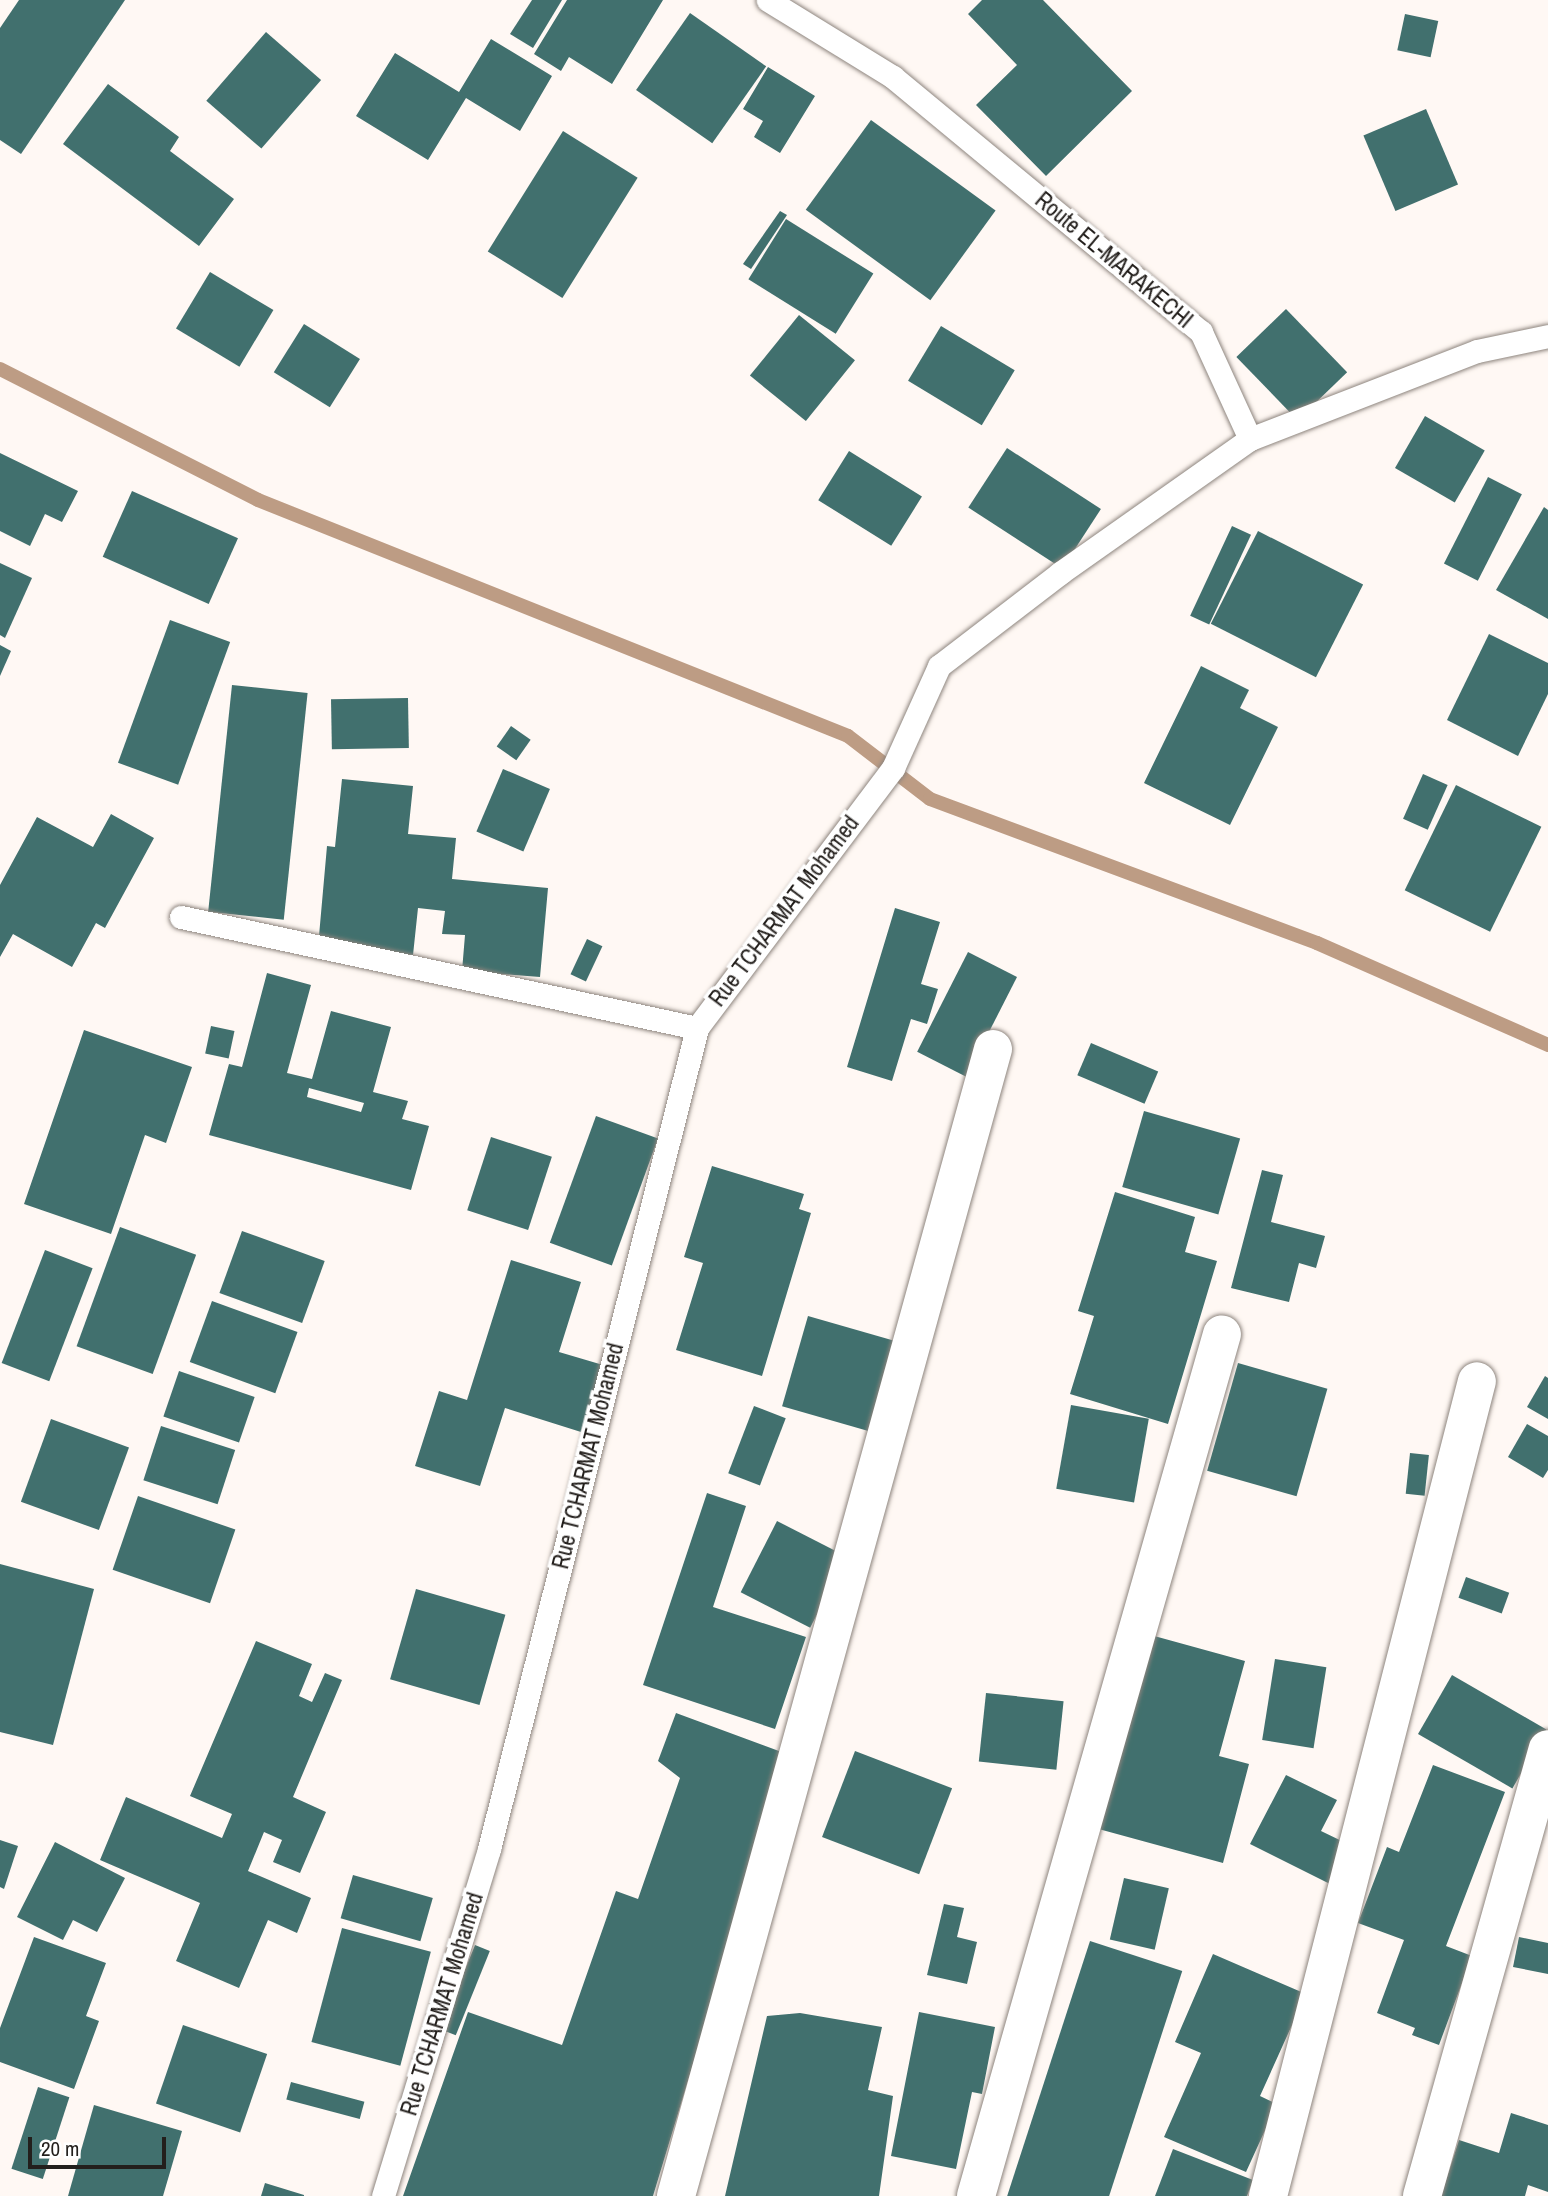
<!DOCTYPE html>
<style>
body{margin:0}
#map{position:relative;width:1548px;height:2196px;overflow:hidden;background:#fff8f4;font-family:"Archivo Narrow",sans-serif}
div>[style]{position:absolute}
[style*='--x']{left:calc(var(--x)*1px);top:calc(var(--y)*1px);width:calc(var(--w)*1px);rotate:calc(var(--a)*1deg)}
.stream>*{height:14px;margin:-7px;padding:0 7px;transform-origin:7px;border-radius:7px;background:#bd9c84}
.building>*{inset:0;background:#41706e;transform-origin:0 0}
.roads{filter:drop-shadow(0 0 2px #8e857e) drop-shadow(0 0 2px #8e857e)}
.service>*{height:23px;margin:-11.5px;padding:0 11.5px;transform-origin:11.5px;border-radius:11.5px;background:#fff}
.minor>*{height:38px;margin:-19px;padding:0 19px;transform-origin:19px;border-radius:19px;background:#fff}
span{translate:-50% -50%;white-space:nowrap;text-align:center;line-height:1.15;-webkit-text-stroke:7px #fff;paint-order:stroke}
.street-label{font-size:23px;color:#231f1c}
.scale{position:absolute;left:28px;top:2137px;width:138px;height:32px;box-sizing:border-box;border:4px solid #231f1c;border-top:0;padding-left:9px;font-size:21px;line-height:24px;white-space:nowrap;color:#231f1c;-webkit-text-stroke:5px #fff;paint-order:stroke}
</style>
<div id="map">
<div class="stream">
<div style="--x:0;--y:369;--w:289;--a:26.9"></div>
<div style="--x:258;--y:500;--w:635;--a:21.8"></div>
<div style="--x:848;--y:736;--w:103;--a:37.5"></div>
<div style="--x:930;--y:799;--w:413;--a:20.4"></div>
<div style="--x:1317;--y:943;--w:253;--a:23.8"></div>
</div>
<div class="building">
<div style="clip-path:polygon(19px 0,125px 0,21px 154px,0 140px,0 28px)"></div>
<div style="clip-path:polygon(532px 0,562px 0,533px 48px,510px 34px)"></div>
<div style="clip-path:polygon(567px 0,663px 0,612px 84px,569px 57px,561px 71px,534px 54px)"></div>
<div style="clip-path:polygon(982px 0,1043px 0,1132px 91px,1046px 176px,976px 105px,1017px 65px,968px 14px)"></div>
<div style="left:690px;top:13px;width:93px;height:94px;rotate:35deg"></div>
<div style="left:1405px;top:14px;width:34px;height:37px;rotate:12deg"></div>
<div style="left:266px;top:32px;width:73px;height:91px;rotate:41deg"></div>
<div style="clip-path:polygon(491px 39px,552px 76px,520px 131px,466px 98px,428px 160px,356px 116px,395px 53px,459px 92px)"></div>
<div style="clip-path:polygon(768px 67px,815px 96px,780px 153px,754px 137px,763px 121px,743px 109px)"></div>
<div style="clip-path:polygon(108px 84px,179px 137px,170px 151px,234px 199px,199px 246px,63px 144px)"></div>
<div style="left:1426px;top:109px;width:82px;height:68px;rotate:67deg"></div>
<div style="left:871px;top:120px;width:154px;height:111px;rotate:36deg"></div>
<div style="left:563px;top:131px;width:88px;height:142px;rotate:32deg"></div>
<div style="clip-path:polygon(780px 211px,787px 215px,751px 269px,743px 264px)"></div>
<div style="left:786px;top:219px;width:103px;height:71px;rotate:32deg"></div>
<div style="left:210px;top:272px;width:74px;height:66px;rotate:31deg"></div>
<div style="left:1286px;top:309px;width:88px;height:69px;rotate:46deg"></div>
<div style="left:799px;top:315px;width:72px;height:78px;rotate:39deg"></div>
<div style="left:304px;top:324px;width:66px;height:57px;rotate:32deg"></div>
<div style="left:941px;top:326px;width:86px;height:64px;rotate:31deg"></div>
<div style="left:1425px;top:416px;width:69px;height:60px;rotate:30deg"></div>
<div style="left:1007px;top:448px;width:112px;height:71px;rotate:33deg"></div>
<div style="left:849px;top:451px;width:86px;height:58px;rotate:32deg"></div>
<div style="clip-path:polygon(0 453px,78px 491px,62px 522px,45px 514px,30px 546px,0 531px)"></div>
<div style="left:1488px;top:477px;width:38px;height:97px;rotate:27deg"></div>
<div style="left:132px;top:491px;width:116px;height:72px;rotate:24deg"></div>
<div style="clip-path:polygon(1544px 507px,1548px 510px,1548px 619px,1496px 590px)"></div>
<div style="left:1232px;top:526px;width:21px;height:99px;rotate:25deg"></div>
<div style="left:1258px;top:531px;width:118px;height:104px;rotate:27deg"></div>
<div style="clip-path:polygon(0 563px,32px 578px,5px 638px,0 635px)"></div>
<div style="left:170px;top:620px;width:64px;height:152px;rotate:20deg"></div>
<div style="clip-path:polygon(1489px 634px,1548px 663px,1548px 694px,1518px 756px,1447px 720px)"></div>
<div style="clip-path:polygon(0 645px,11px 651px,0 676px)"></div>
<div style="clip-path:polygon(1201px 666px,1249px 690px,1240px 708px,1278px 727px,1230px 825px,1144px 783px)"></div>
<div style="left:232px;top:685px;width:76px;height:228px;rotate:6deg"></div>
<div style="left:408px;top:698px;width:50px;height:77px;rotate:89deg"></div>
<div style="left:511px;top:726px;width:24px;height:25px;rotate:35deg"></div>
<div style="left:503px;top:769px;width:51px;height:68px;rotate:23deg"></div>
<div style="left:1423px;top:774px;width:27px;height:49px;rotate:24deg"></div>
<div style="clip-path:polygon(342px 779px,413px 786px,408px 834px,456px 838px,452px 879px,548px 888px,540px 977px,462px 971px,465px 935px,442px 934px,445px 911px,418px 908px,413px 955px,318px 947px,327px 846px,335px 847px)"></div>
<div style="left:1456px;top:785px;width:95px;height:117px;rotate:26deg"></div>
<div style="clip-path:polygon(111px 814px,154px 838px,105px 928px,96px 923px,72px 967px,13px 934px,0 957px,0 885px,37px 817px,93px 847px)"></div>
<div style="clip-path:polygon(895px 908px,940px 922px,921px 984px,938px 989px,927px 1024px,911px 1019px,892px 1081px,847px 1067px)"></div>
<div style="left:587px;top:939px;width:17px;height:39px;rotate:25deg"></div>
<div style="left:968px;top:952px;width:55px;height:112px;rotate:27deg"></div>
<div style="clip-path:polygon(evenodd,267px 973px,311px 985px,287px 1073px,312px 1079px,331px 1011px,391px 1027px,373px 1092px,408px 1101px,402px 1119px,429px 1126px,411px 1190px,209px 1135px,229px 1064px,242px 1067px,267px 973px,309px 1088px,364px 1103px,361px 1112px,307px 1097px,309px 1088px)"></div>
<div style="left:211px;top:1026px;width:24px;height:28px;rotate:12deg"></div>
<div style="clip-path:polygon(84px 1030px,192px 1067px,166px 1143px,145px 1135px,111px 1234px,24px 1204px)"></div>
<div style="left:1091px;top:1043px;width:73px;height:35px;rotate:23deg"></div>
<div style="left:1144px;top:1111px;width:100px;height:79px;rotate:16deg"></div>
<div style="left:596px;top:1116px;width:66px;height:135px;rotate:20deg"></div>
<div style="left:491px;top:1137px;width:64px;height:77px;rotate:18deg"></div>
<div style="clip-path:polygon(712px 1166px,804px 1194px,799px 1209px,811px 1213px,762px 1376px,676px 1350px,703px 1263px,684px 1257px)"></div>
<div style="clip-path:polygon(1262px 1170px,1283px 1175px,1271px 1222px,1325px 1236px,1316px 1268px,1299px 1263px,1289px 1302px,1231px 1288px)"></div>
<div style="clip-path:polygon(1115px 1192px,1195px 1217px,1185px 1252px,1217px 1261px,1168px 1424px,1070px 1394px,1094px 1316px,1078px 1311px)"></div>
<div style="left:120px;top:1227px;width:81px;height:127px;rotate:20deg"></div>
<div style="left:242px;top:1231px;width:88px;height:66px;rotate:20deg"></div>
<div style="left:45px;top:1250px;width:51px;height:121px;rotate:21deg"></div>
<div style="clip-path:polygon(511px 1260px,581px 1282px,559px 1352px,603px 1365px,581px 1432px,505px 1408px,480px 1486px,415px 1466px,439px 1391px,467px 1400px)"></div>
<div style="left:212px;top:1301px;width:91px;height:65px;rotate:20deg"></div>
<div style="left:808px;top:1316px;width:96px;height:94px;rotate:16deg"></div>
<div style="left:1238px;top:1363px;width:93px;height:112px;rotate:16deg"></div>
<div style="left:179px;top:1371px;width:80px;height:48px;rotate:19deg"></div>
<div style="clip-path:polygon(1545px 1376px,1548px 1378px,1548px 1419px,1527px 1407px)"></div>
<div style="left:1071px;top:1405px;width:79px;height:85px;rotate:10deg"></div>
<div style="left:754px;top:1406px;width:34px;height:72px;rotate:21deg"></div>
<div style="left:51px;top:1419px;width:83px;height:88px;rotate:20deg"></div>
<div style="clip-path:polygon(1527px 1424px,1548px 1436px,1548px 1470px,1543px 1478px,1508px 1457px)"></div>
<div style="left:161px;top:1426px;width:78px;height:57px;rotate:18deg"></div>
<div style="left:1410px;top:1453px;width:19px;height:41px;rotate:6deg"></div>
<div style="clip-path:polygon(707px 1493px,746px 1506px,713px 1607px,806px 1637px,775px 1729px,643px 1685px)"></div>
<div style="left:138px;top:1496px;width:103px;height:78px;rotate:19deg"></div>
<div style="left:777px;top:1521px;width:78px;height:80px;rotate:27deg"></div>
<div style="clip-path:polygon(0 1564px,94px 1589px,53px 1745px,0 1732px)"></div>
<div style="left:1466px;top:1577px;width:46px;height:22px;rotate:20deg"></div>
<div style="left:416px;top:1589px;width:93px;height:94px;rotate:16deg"></div>
<div style="clip-path:polygon(1147px 1634px,1245px 1661px,1219px 1756px,1249px 1764px,1223px 1863px,1084px 1825px)"></div>
<div style="clip-path:polygon(256px 1641px,312px 1664px,299px 1696px,312px 1702px,325px 1673px,342px 1680px,293px 1797px,326px 1812px,300px 1873px,273px 1862px,282px 1840px,264px 1832px,248px 1871px,311px 1898px,297px 1933px,268px 1920px,239px 1988px,176px 1961px,200px 1903px,100px 1860px,126px 1797px,222px 1838px,232px 1814px,190px 1796px)"></div>
<div style="left:1275px;top:1659px;width:52px;height:82px;rotate:9deg"></div>
<div style="left:1452px;top:1675px;width:109px;height:68px;rotate:30deg"></div>
<div style="left:986px;top:1693px;width:78px;height:69px;rotate:6deg"></div>
<div style="clip-path:polygon(676px 1713px,787px 1754px,653px 2196px,403px 2196px,468px 2012px,562px 2045px,616px 1891px,638px 1899px,680px 1778px,658px 1761px)"></div>
<div style="left:855px;top:1751px;width:104px;height:92px;rotate:21deg"></div>
<div style="clip-path:polygon(1433px 1765px,1505px 1792px,1446px 1946px,1472px 1956px,1439px 2045px,1412px 2035px,1415px 2028px,1377px 2013px,1404px 1940px,1358px 1923px,1387px 1847px,1399px 1852px)"></div>
<div style="clip-path:polygon(1286px 1775px,1337px 1800px,1321px 1831px,1350px 1845px,1330px 1884px,1250px 1844px)"></div>
<div style="clip-path:polygon(0 1840px,18px 1846px,4px 1889px,0 1887px)"></div>
<div style="clip-path:polygon(55px 1842px,125px 1878px,97px 1932px,73px 1920px,63px 1940px,17px 1917px)"></div>
<div style="left:353px;top:1875px;width:83px;height:45px;rotate:16deg"></div>
<div style="left:1124px;top:1878px;width:46px;height:63px;rotate:13deg"></div>
<div style="clip-path:polygon(944px 1904px,964px 1908px,957px 1937px,977px 1942px,967px 1984px,927px 1975px)"></div>
<div style="left:342px;top:1928px;width:92px;height:118px;rotate:15deg"></div>
<div style="clip-path:polygon(34px 1937px,106px 1963px,86px 2016px,99px 2021px,74px 2089px,0 2062px,0 2028px)"></div>
<div style="clip-path:polygon(1519px 1937px,1548px 1943px,1548px 1974px,1513px 1967px)"></div>
<div style="left:1090px;top:1941px;width:97px;height:268px;rotate:18deg"></div>
<div style="left:475px;top:1945px;width:16px;height:91px;rotate:22deg"></div>
<div style="clip-path:polygon(1213px 1954px,1306px 1994px,1260px 2096px,1277px 2104px,1246px 2172px,1164px 2137px,1201px 2053px,1175px 2042px)"></div>
<div style="clip-path:polygon(919px 2012px,995px 2027px,982px 2094px,972px 2092px,956px 2169px,891px 2156px)"></div>
<div style="clip-path:polygon(800px 2013px,882px 2027px,868px 2090px,893px 2096px,879px 2196px,725px 2196px,767px 2016px)"></div>
<div style="left:183px;top:2025px;width:89px;height:83px;rotate:19deg"></div>
<div style="left:291px;top:2082px;width:76px;height:18px;rotate:15deg"></div>
<div style="left:38px;top:2087px;width:33px;height:86px;rotate:18deg"></div>
<div style="clip-path:polygon(94px 2105px,182px 2131px,163px 2196px,68px 2196px)"></div>
<div style="clip-path:polygon(1511px 2113px,1548px 2125px,1548px 2192px,1528px 2185px,1525px 2196px,1441px 2196px,1459px 2140px,1499px 2153px)"></div>
<div style="clip-path:polygon(1173px 2149px,1253px 2180px,1247px 2196px,1155px 2196px)"></div>
<div style="clip-path:polygon(265px 2183px,304px 2195px,304px 2196px,261px 2196px)"></div>
</div>
<div class="roads">
<div class="service">
<div style="--x:1250;--y:439;--w:243;--a:-21.2"></div>
<div style="--x:1477;--y:351;--w:73;--a:-11.9"></div>
<div style="--x:181;--y:917;--w:528;--a:12.14"></div>
<div style="--x:383;--y:2196;--w:363;--a:-73"></div>
<div style="--x:489;--y:1849;--w:847;--a:-75.78"></div>
<div style="--x:697;--y:1028;--w:326;--a:-53"></div>
<div style="--x:893;--y:768;--w:112;--a:-65.7"></div>
<div style="--x:939;--y:666;--w:153;--a:-37.5"></div>
<div style="--x:1060;--y:573;--w:232;--a:-35.2"></div>
<div style="--x:1250;--y:439;--w:118;--a:-114.6"></div>
<div style="--x:1201;--y:332;--w:400;--a:-140.4"></div>
<div style="--x:893;--y:77;--w:147;--a:-148.4"></div>
</div>
<div class="minor">
<div style="--x:676;--y:2196;--w:1190;--a:-74.55"></div>
<div style="--x:976;--y:2196;--w:896;--a:-74.07"></div>
<div style="--x:1268;--y:2196;--w:841;--a:-75.62"></div>
<div style="--x:1422;--y:2196;--w:464;--a:-74.3"></div>
</div>
</div>
<div class="street-label">
<span style="left:1114px;top:260px;rotate:40deg">Route EL-MARAKECHI</span>
<span style="left:784px;top:911px;rotate:-53deg">Rue TCHARMAT Mohamed</span>
<span style="left:588px;top:1456px;rotate:-76deg">Rue TCHARMAT Mohamed</span>
<span style="left:442px;top:2004px;rotate:-73deg">Rue TCHARMAT Mohamed</span>
</div>
<div class="scale">20 m</div>
</div>
